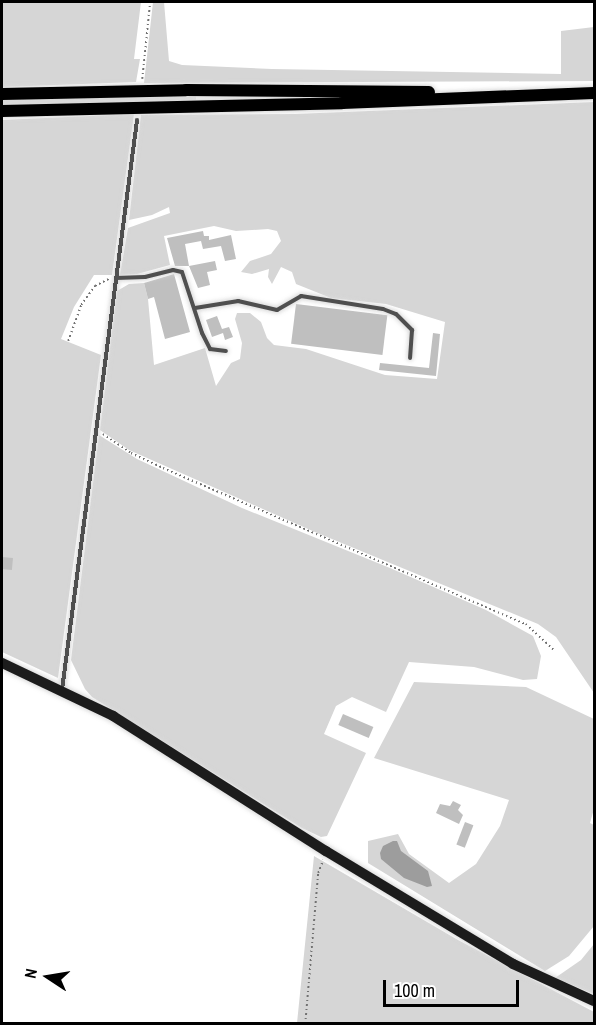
<!DOCTYPE html>
<style>
body{margin:0}
#map{position:relative;width:596px;height:1025px;overflow:hidden;background:#fff;font-family:"Archivo Narrow",sans-serif}
div>[style]{position:absolute}
[style*='--x']{left:calc(var(--x)*1px);top:calc(var(--y)*1px);width:calc(var(--w)*1px);rotate:calc(var(--a)*1deg)}
.green>*{inset:0;background:#d6d6d6}
.water>*{inset:0;background:#9d9d9d}
.building>*{inset:0;background:#bfbfbf;transform-origin:0 0}
.path>*{height:1.5px;margin-top:-0.75px;transform-origin:0;background:repeating-linear-gradient(90deg,#717171 0 1.5px,transparent 0 4.5px)}
.roads{filter:drop-shadow(0 0 2px #dbdbdb) drop-shadow(0 0 2px #dbdbdb)}
.lane>*{height:4px;margin:-2px;padding:0 2px;transform-origin:2px;border-radius:2px;background:#4f4f4f}
.secondary>*{height:10px;margin:-5px;padding:0 5px;transform-origin:5px;border-radius:5px;background:#1c1c1c}
.primary>*{height:12px;margin:-6px;padding:0 6px;transform-origin:6px;border-radius:6px;background:#000}
span{translate:-50% -50%;white-space:nowrap;text-align:center;line-height:1.15;-webkit-text-stroke:4.5px #fff;paint-order:stroke}
.frame{position:absolute;inset:0;border:3px solid #000;pointer-events:none}
.north{position:absolute;left:18px;top:947px;width:60px;height:60px;-webkit-text-stroke:4px #fff;paint-order:stroke;rotate:282deg;font-size:16px;font-weight:700;line-height:24px;text-align:center;color:#000}
.north::after{content:'';display:block;margin:auto;width:21px;height:27px;background:#000;clip-path:polygon(50% 0,100% 100%,50% 72%,0 100%)}
.scale{position:absolute;left:383px;top:980px;width:136px;height:27px;box-sizing:border-box;border:3px solid #000;border-top:0;padding-left:8px;font-size:18px;line-height:21px;white-space:nowrap;color:#000;-webkit-text-stroke:4px #fff;paint-order:stroke}
</style>
<div id="map">
<div class="green">
<div style="clip-path:polygon(2px 2px,141px 2px,134px 59px,140px 59px,136px 82px,2px 87px)"></div>
<div style="clip-path:polygon(153px 2px,164px 2px,169px 61px,182px 65px,272px 69px,561px 74px,561px 31px,594px 27px,594px 81px,144px 83px)"></div>
<div style="clip-path:polygon(196px 95px,196px 100px,2px 106px,2px 100px)"></div>
<div style="clip-path:polygon(594px 102px,594px 693px,556px 637px,538px 624px,315px 532px,129px 450px,100px 430px,117px 291px,129px 284px,144px 283px,148px 299px,154px 365px,205px 348px,216px 386px,231px 363px,240px 359px,242px 343px,235px 319px,237px 313px,250px 313px,261px 322px,267px 338px,274px 345px,306px 349px,385px 375px,437px 379px,445px 322px,386px 304px,331px 298px,296px 284px,292px 272px,281px 267px,272px 284px,268px 277px,269px 269px,252px 274px,241px 272px,250px 261px,271px 254px,281px 241px,277px 231px,268px 229px,236px 231px,214px 226px,164px 236px,170px 265px,137px 274px,120px 275px,128px 228px,170px 213px,169px 207px,152px 215px,129px 220px,141px 115px,295px 114px)"></div>
<div style="clip-path:polygon(134px 114px,112px 275px,94px 275px,74px 307px,61px 339px,101px 355px,58px 678px,2px 652px,2px 120px)"></div>
<div style="clip-path:polygon(99px 435px,137px 459px,242px 508px,390px 568px,486px 610px,533px 636px,541px 656px,537px 679px,523px 680px,474px 667px,409px 662px,386px 712px,352px 697px,336px 706px,324px 734px,366px 753px,327px 836px,321px 837px,302px 828px,92px 697px,85px 689px,71px 660px)"></div>
<div style="clip-path:polygon(414px 682px,526px 687px,594px 719px,594px 809px,590px 823px,594px 825px,594px 926px,569px 956px,545px 971px,368px 863px,368px 841px,398px 834px,409px 854px,449px 883px,476px 864px,500px 826px,509px 800px,374px 758px)"></div>
<div style="clip-path:polygon(314px 856px,458px 940px,594px 1012px,594px 1023px,297px 1023px)"></div>
<div style="clip-path:polygon(594px 944px,594px 994px,555px 978px,581px 960px)"></div>
</div>
<div class="water">
<div style="clip-path:polygon(393px 841px,397px 841px,401px 851px,428px 871px,432px 886px,427px 887px,404px 878px,381px 859px,380px 853px,383px 846px)"></div>
</div>
<div class="building">
<div style="clip-path:polygon(203px 231px,204px 236px,209px 236px,209px 240px,231px 235px,236px 259px,225px 261px,221px 246px,203px 249px,201px 241px,185px 244px,189px 266px,175px 266px,167px 238px)"></div>
<div style="clip-path:polygon(215px 261px,217px 270px,207px 272px,210px 285px,198px 288px,189px 266px)"></div>
<div style="clip-path:polygon(174px 274px,190px 332px,165px 339px,154px 297px,148px 299px,144px 283px)"></div>
<div style="left:296px;top:304px;width:92px;height:40px;rotate:7deg"></div>
<div style="clip-path:polygon(217px 316px,222px 329px,229px 327px,233px 337px,225px 340px,223px 333px,212px 337px,206px 320px)"></div>
<div style="clip-path:polygon(433px 333px,440px 334px,436px 376px,379px 370px,380px 363px,429px 368px)"></div>
<div style="left:2px;top:557px;width:11px;height:12px;rotate:5deg"></div>
<div style="left:343px;top:714px;width:33px;height:12px;rotate:23deg"></div>
<div style="clip-path:polygon(453px 801px,461px 805px,458px 810px,463px 815px,459px 824px,436px 813px,440px 804px,450px 806px)"></div>
<div style="left:465px;top:822px;width:9px;height:24px;rotate:21deg"></div>
</div>
<div class="path">
<div style="--x:142;--y:79;--w:77;--a:-84.1"></div>
<div style="--x:68;--y:341;--w:38;--a:-70"></div>
<div style="--x:81;--y:305;--w:24;--a:-54"></div>
<div style="--x:95;--y:286;--w:16;--a:-27"></div>
<div style="--x:103;--y:434;--w:34;--a:34"></div>
<div style="--x:131;--y:453;--w:35;--a:25"></div>
<div style="--x:163;--y:468;--w:395;--a:23.3"></div>
<div style="--x:526;--y:624;--w:38;--a:43"></div>
<div style="--x:305;--y:1024;--w:152;--a:-85.1"></div>
<div style="--x:318;--y:873;--w:14;--a:-69"></div>
</div>
<div class="roads">
<div class="lane">
<div style="--x:116;--y:278;--w:29;--a:-2"></div>
<div style="--x:145;--y:277;--w:29;--a:-14"></div>
<div style="--x:173;--y:270;--w:9;--a:13"></div>
<div style="--x:182;--y:272;--w:64;--a:71.8"></div>
<div style="--x:202;--y:333;--w:18;--a:63"></div>
<div style="--x:210;--y:349;--w:16;--a:7"></div>
<div style="--x:195;--y:308;--w:44;--a:-9.2"></div>
<div style="--x:238;--y:301;--w:40;--a:13"></div>
<div style="--x:277;--y:310;--w:28;--a:-30"></div>
<div style="--x:301;--y:296;--w:83;--a:9"></div>
<div style="--x:383;--y:309;--w:14;--a:21"></div>
<div style="--x:396;--y:314;--w:23;--a:45"></div>
<div style="--x:412;--y:330;--w:28;--a:94"></div>
<div style="--x:62;--y:690;--w:575;--a:-82.5"></div>
</div>
<div class="secondary">
<div style="--x:2;--y:663;--w:123;--a:25.5"></div>
<div style="--x:113;--y:716;--w:252;--a:32.4"></div>
<div style="--x:326;--y:851;--w:218;--a:31.1"></div>
<div style="--x:513;--y:964;--w:89;--a:24.6"></div>
</div>
<div class="primary">
<div style="--x:2;--y:94;--w:184;--a:-1.2"></div>
<div style="--x:186;--y:90;--w:243;--a:0.5"></div>
<div style="--x:2;--y:111;--w:340;--a:-1.3"></div>
<div style="--x:342;--y:103;--w:252;--a:-2.3"></div>
</div>
</div>
<div class="frame"></div>
<div class="north">N</div>
<div class="scale">100 m</div>
</div>
